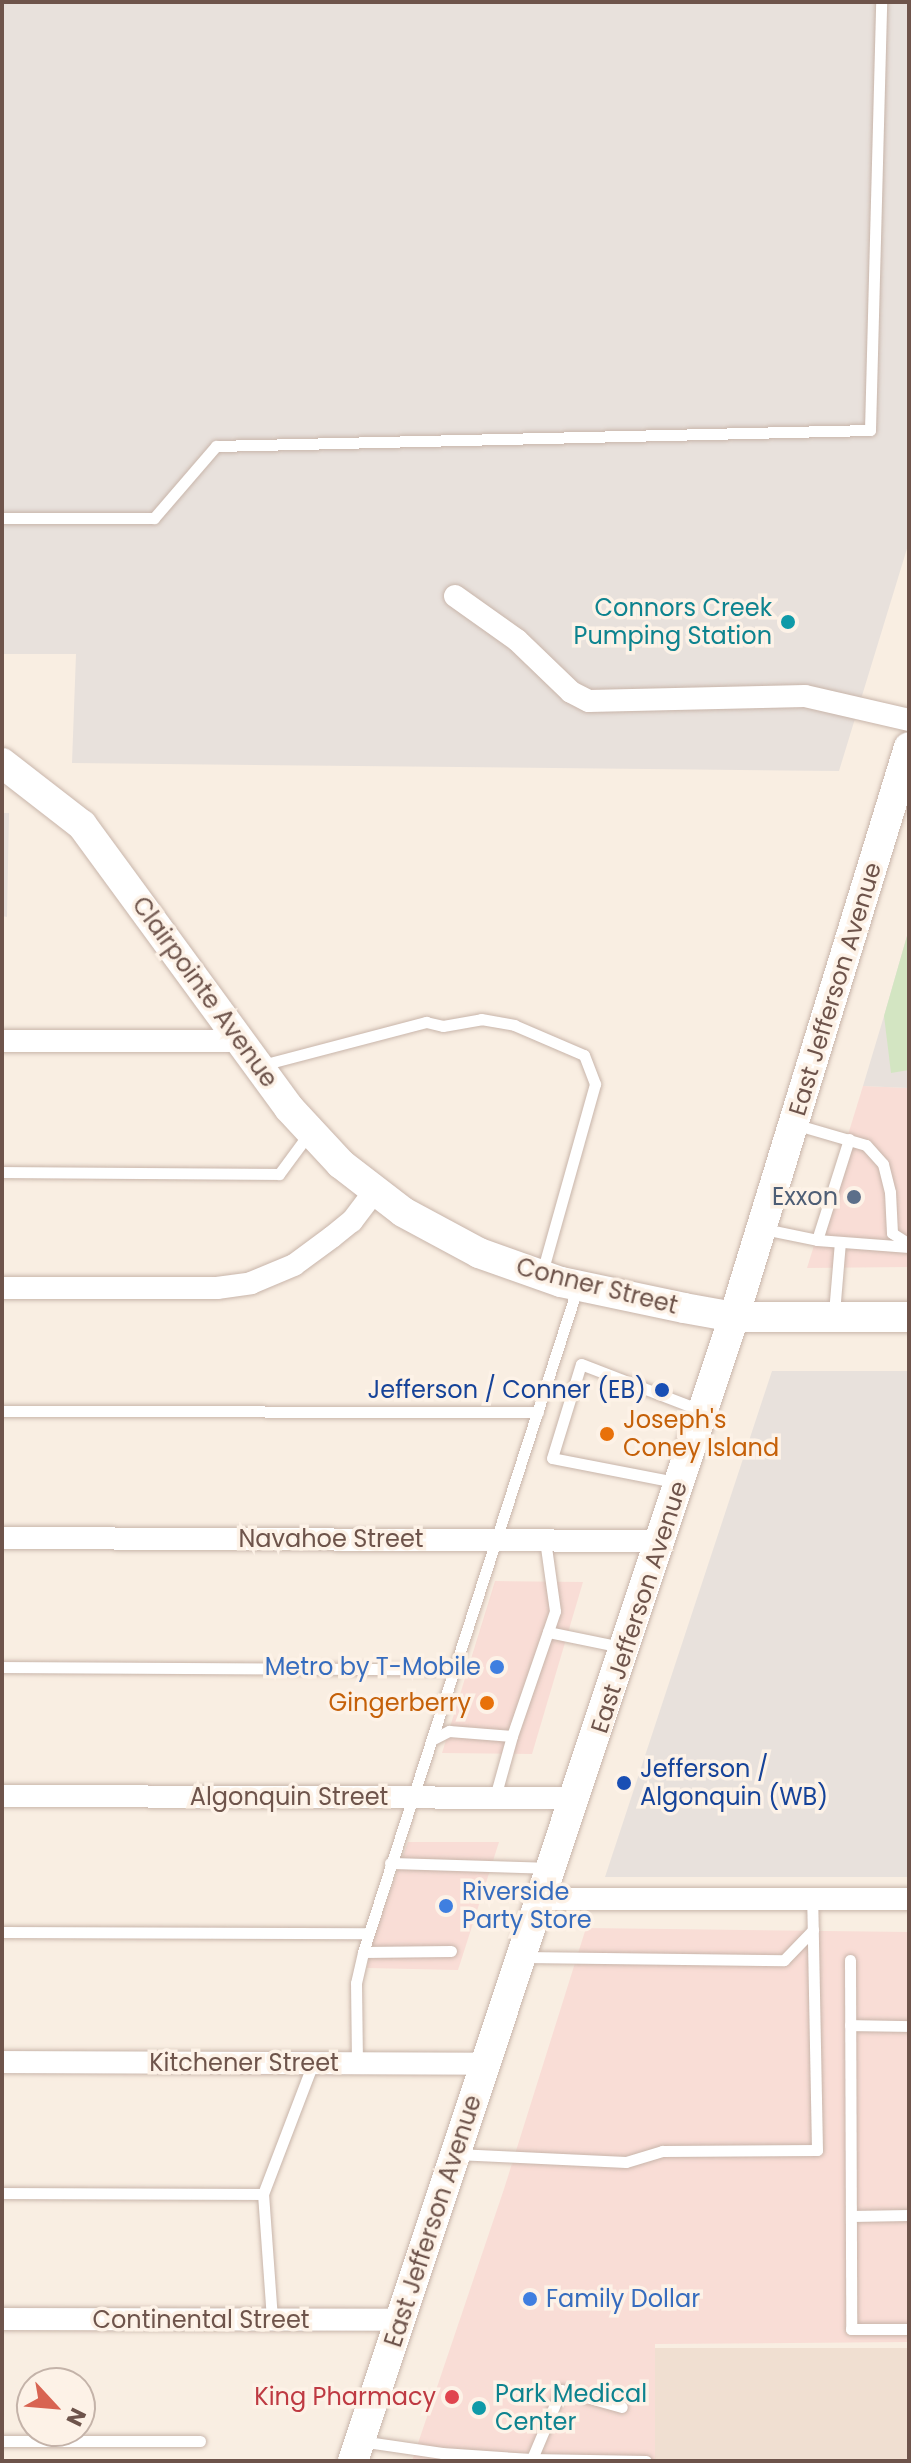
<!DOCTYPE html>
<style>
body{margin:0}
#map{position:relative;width:911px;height:2463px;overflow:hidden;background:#f9eee2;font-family:Poppins,sans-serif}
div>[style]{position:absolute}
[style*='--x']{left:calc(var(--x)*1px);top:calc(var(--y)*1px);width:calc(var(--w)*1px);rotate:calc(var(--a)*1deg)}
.residential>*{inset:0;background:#f0dfd1;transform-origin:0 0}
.commercial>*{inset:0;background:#f9ddd6}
.industrial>*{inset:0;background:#e8e1dc}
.green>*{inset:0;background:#d3e5c2}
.roads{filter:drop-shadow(0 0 2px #c8b5aa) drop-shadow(0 0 2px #c8b5aa)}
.lane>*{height:11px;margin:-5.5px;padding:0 5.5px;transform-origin:5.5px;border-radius:5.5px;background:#fff}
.street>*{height:22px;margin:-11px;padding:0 11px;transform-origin:11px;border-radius:11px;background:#fff}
.secondary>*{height:30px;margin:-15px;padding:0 15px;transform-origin:15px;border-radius:15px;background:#fff}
.dots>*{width:22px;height:22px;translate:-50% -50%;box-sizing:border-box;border:4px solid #fdf2e7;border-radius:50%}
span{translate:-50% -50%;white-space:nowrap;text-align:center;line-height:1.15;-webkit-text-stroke:7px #fdf2e7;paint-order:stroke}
.culture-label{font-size:24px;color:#0d838f}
.right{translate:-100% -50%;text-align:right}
.left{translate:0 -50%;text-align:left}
.street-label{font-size:24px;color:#6e544b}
.service-label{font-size:24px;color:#4e5e75}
.transit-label{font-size:24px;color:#164399}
.food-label{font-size:24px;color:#c56008}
.shop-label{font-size:24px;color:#366cbe}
.health-label{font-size:24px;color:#be3a42}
.frame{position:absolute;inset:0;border:4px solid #6e544b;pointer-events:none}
.north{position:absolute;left:16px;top:2367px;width:80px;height:80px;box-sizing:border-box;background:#fdf2e7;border:2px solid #c4b3a9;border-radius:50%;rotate:116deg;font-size:22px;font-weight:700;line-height:32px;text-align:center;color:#6e544b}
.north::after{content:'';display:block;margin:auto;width:28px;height:36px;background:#d86452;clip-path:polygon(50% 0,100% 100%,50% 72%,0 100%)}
</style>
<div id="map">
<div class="residential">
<div style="left:654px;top:2348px;width:255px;height:113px"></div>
</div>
<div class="commercial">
<div style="clip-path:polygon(863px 1086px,909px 1088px,909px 1267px,807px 1268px)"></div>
<div style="clip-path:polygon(495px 1581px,583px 1582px,532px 1754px,442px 1753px)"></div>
<div style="clip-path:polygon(408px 1842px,499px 1842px,458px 1970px,367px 1968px,373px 1938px)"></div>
<div style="clip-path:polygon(586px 1928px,909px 1932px,909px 2342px,655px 2344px,655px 2461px,412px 2461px,504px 2189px)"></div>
</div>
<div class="industrial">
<div style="clip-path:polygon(2px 2px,909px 2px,909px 542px,839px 771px,72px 763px,76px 654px,2px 654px)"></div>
<div style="clip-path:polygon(2px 813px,9px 813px,7px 917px,2px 916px)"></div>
<div style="clip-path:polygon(909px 929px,909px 1088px,863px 1086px,884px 1016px)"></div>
<div style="clip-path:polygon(772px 1371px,909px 1371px,909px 1877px,605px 1877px)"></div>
</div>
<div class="green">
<div style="clip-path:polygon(909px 929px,909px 1070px,891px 1073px,884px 1016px)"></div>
</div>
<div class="roads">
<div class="lane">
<div style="--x:2;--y:518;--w:152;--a:0"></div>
<div style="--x:154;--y:518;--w:95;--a:-49.3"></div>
<div style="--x:216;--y:446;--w:654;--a:-1.4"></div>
<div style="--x:870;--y:430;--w:428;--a:-88.5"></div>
<div style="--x:262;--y:1065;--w:170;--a:-14.7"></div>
<div style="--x:426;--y:1022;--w:17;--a:13"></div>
<div style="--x:443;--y:1026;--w:39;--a:-10"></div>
<div style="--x:481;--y:1019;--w:34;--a:10"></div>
<div style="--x:514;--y:1025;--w:76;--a:23.2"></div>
<div style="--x:584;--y:1055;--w:31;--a:69"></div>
<div style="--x:595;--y:1084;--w:196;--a:105.7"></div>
<div style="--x:794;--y:1124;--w:75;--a:16.3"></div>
<div style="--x:866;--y:1145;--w:25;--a:48"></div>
<div style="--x:883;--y:1164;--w:29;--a:76"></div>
<div style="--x:890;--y:1192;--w:41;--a:87.2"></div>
<div style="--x:892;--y:1233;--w:20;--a:33"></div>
<div style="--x:2;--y:1172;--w:277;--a:0.4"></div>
<div style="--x:279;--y:1174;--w:52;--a:-53.6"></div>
<div style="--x:764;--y:1229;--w:54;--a:11.7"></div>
<div style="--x:817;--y:1240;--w:106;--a:-72.4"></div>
<div style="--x:817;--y:1240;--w:92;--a:4.4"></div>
<div style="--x:834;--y:1313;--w:71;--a:-85.2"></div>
<div style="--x:2;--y:1411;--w:536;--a:0.11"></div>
<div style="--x:675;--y:1482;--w:125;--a:-169"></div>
<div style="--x:552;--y:1458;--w:98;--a:-72.9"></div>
<div style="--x:581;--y:1364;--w:131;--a:21.1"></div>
<div style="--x:548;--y:1632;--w:75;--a:11.6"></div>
<div style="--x:2;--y:1667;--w:454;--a:0.3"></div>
<div style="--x:433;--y:1739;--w:18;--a:-27"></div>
<div style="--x:449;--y:1731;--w:63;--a:4.5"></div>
<div style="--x:512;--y:1736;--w:132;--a:-71"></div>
<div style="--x:555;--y:1611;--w:72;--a:-98"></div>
<div style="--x:495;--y:1797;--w:63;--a:-74.4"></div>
<div style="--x:390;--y:1863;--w:157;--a:1.8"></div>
<div style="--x:2;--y:1932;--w:366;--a:0.2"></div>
<div style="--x:363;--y:1952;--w:88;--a:-0.7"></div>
<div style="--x:523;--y:1957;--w:261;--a:0.7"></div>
<div style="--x:784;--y:1960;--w:42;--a:-46"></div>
<div style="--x:850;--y:1960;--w:369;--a:89.8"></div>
<div style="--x:851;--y:2329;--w:58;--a:0"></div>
<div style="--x:850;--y:2025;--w:59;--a:1"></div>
<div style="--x:357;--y:2063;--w:80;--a:-90.7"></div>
<div style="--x:356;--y:1983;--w:32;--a:-77"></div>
<div style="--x:363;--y:1952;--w:700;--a:-72.11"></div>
<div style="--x:456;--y:2154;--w:170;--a:2.7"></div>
<div style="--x:626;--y:2162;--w:38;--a:-17"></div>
<div style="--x:662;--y:2151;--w:155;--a:-0.4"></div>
<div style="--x:817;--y:2150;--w:251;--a:-91.1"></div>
<div style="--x:2;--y:2193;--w:261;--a:0.2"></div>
<div style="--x:851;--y:2216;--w:58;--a:-1"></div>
<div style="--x:272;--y:2319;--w:125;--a:-94.1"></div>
<div style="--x:263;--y:2194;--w:140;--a:-69.1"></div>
<div style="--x:2;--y:2441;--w:198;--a:0"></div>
<div style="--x:360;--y:2441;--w:83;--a:8.3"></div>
<div style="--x:442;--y:2453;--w:89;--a:3.9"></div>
<div style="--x:531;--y:2459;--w:115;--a:1"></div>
<div style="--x:531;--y:2461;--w:77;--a:-67.1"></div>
<div style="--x:561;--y:2390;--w:63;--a:15.6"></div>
</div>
<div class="street">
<div style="--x:455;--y:596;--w:76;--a:35.4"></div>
<div style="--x:517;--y:640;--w:75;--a:43.9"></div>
<div style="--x:571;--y:692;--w:20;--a:27"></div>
<div style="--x:589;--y:701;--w:216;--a:-1.3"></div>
<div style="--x:805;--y:696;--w:107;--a:13"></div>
<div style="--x:2;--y:1041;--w:237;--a:0"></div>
<div style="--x:2;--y:1288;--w:215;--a:0"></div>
<div style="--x:217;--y:1288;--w:34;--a:-8"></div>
<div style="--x:251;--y:1283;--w:47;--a:-22.7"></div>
<div style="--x:294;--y:1265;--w:47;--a:-36.4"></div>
<div style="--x:332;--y:1237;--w:26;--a:-39"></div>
<div style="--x:352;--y:1221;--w:39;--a:-53"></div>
<div style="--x:2;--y:1538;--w:659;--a:0.26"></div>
<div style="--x:2;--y:1796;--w:573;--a:0.2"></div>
<div style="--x:541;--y:1899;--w:368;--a:0"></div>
<div style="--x:2;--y:2062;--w:484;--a:0.2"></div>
<div style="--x:2;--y:2319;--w:398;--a:0.1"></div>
</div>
<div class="secondary">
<div style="--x:2;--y:763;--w:101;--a:37.8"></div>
<div style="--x:82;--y:825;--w:351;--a:53.8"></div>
<div style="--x:289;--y:1108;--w:76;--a:47.1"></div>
<div style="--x:341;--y:1164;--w:78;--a:37.7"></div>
<div style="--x:403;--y:1212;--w:86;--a:28.3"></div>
<div style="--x:479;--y:1253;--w:87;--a:19.5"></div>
<div style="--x:561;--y:1282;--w:126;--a:11.9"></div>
<div style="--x:684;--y:1308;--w:51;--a:10.2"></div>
<div style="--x:734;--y:1317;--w:175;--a:0"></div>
<div style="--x:353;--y:2461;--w:1206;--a:-71.58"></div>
<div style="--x:734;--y:1317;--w:596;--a:-72.93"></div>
</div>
</div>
<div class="dots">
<div style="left:788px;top:622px;background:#0f9aa8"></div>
<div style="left:854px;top:1197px;background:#5c6f8a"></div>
<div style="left:662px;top:1390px;background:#1a4fb4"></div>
<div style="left:607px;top:1434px;background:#e8710a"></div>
<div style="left:497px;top:1667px;background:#3f7fe0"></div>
<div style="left:487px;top:1703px;background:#e8710a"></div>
<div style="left:624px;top:1783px;background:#1a4fb4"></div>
<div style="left:446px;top:1906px;background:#3f7fe0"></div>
<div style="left:530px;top:2299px;background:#3f7fe0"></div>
<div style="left:452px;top:2397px;background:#e0444e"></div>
<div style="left:479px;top:2408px;background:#0f9aa8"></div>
</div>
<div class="culture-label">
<span class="right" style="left:772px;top:622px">Connors Creek<br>Pumping Station</span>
<span class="left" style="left:495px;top:2408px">Park Medical<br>Center</span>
</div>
<div class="street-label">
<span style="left:835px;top:989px;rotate:-73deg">East Jefferson Avenue</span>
<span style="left:205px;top:992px;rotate:54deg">Clairpointe Avenue</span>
<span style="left:597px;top:1286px;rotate:14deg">Conner Street</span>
<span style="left:331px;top:1539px">Navahoe Street</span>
<span style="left:639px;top:1607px;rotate:-72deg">East Jefferson Avenue</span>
<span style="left:289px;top:1797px">Algonquin Street</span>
<span style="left:244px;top:2063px">Kitchener Street</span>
<span style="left:433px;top:2221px;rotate:-72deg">East Jefferson Avenue</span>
<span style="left:201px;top:2320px">Continental Street</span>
</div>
<div class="service-label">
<span class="right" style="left:838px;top:1197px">Exxon</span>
</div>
<div class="transit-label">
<span class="right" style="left:646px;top:1390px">Jefferson / Conner (EB)</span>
<span class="left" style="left:640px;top:1783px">Jefferson /<br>Algonquin (WB)</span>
</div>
<div class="food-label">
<span class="left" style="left:623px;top:1434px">Joseph's<br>Coney Island</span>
<span class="right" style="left:471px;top:1703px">Gingerberry</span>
</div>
<div class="shop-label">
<span class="right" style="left:481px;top:1667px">Metro by T-Mobile</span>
<span class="left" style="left:462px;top:1906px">Riverside<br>Party Store</span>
<span class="left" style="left:546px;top:2299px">Family Dollar</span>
</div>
<div class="health-label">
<span class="right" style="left:436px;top:2397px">King Pharmacy</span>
</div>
<div class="frame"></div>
<div class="north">N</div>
</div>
